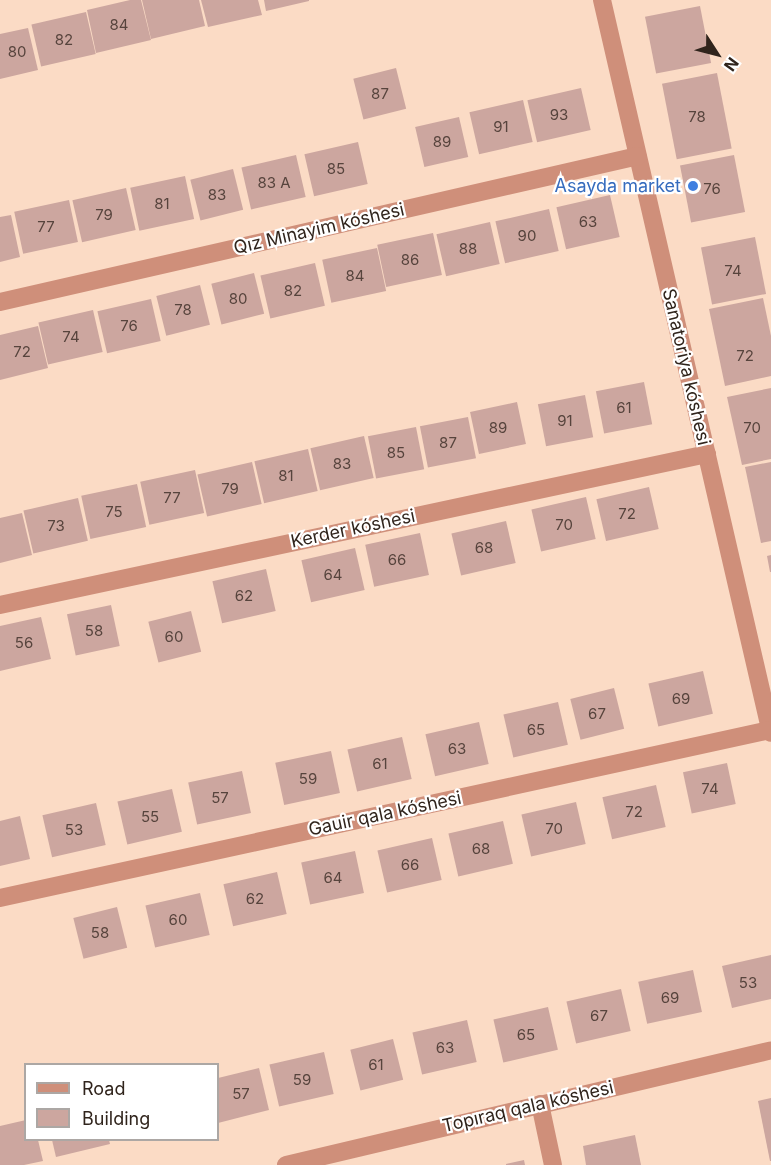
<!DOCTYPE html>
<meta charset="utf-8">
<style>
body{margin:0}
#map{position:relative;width:771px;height:1165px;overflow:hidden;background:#fbdbc5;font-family:Inter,sans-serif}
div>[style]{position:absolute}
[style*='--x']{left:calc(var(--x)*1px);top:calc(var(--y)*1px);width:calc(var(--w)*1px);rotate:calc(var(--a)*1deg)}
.building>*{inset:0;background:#cca69f;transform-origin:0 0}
.minor>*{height:18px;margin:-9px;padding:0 9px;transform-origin:9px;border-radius:9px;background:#cf8f7a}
.dots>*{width:16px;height:16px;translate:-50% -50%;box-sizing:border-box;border:3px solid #fff;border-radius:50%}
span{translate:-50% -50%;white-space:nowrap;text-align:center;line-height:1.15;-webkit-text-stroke:4.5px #fff;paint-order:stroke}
.number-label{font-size:15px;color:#57443d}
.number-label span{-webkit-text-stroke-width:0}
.shop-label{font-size:18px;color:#366cbe}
.right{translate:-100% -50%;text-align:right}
.street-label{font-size:18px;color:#30241c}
.legend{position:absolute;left:24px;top:1063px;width:195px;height:78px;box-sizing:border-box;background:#fff;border:2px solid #aca7a4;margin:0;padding:8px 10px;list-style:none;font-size:18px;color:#30241c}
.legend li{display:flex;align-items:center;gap:12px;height:30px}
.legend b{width:30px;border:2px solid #aca7a4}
.north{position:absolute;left:687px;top:24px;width:60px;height:60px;-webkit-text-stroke:4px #fff;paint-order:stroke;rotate:126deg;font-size:16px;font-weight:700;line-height:24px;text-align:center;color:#30241c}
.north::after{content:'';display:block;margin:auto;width:21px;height:27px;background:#30241c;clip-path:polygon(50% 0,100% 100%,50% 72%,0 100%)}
</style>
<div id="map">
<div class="building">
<div style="clip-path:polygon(130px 0,141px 0,151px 40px,96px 53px,87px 10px)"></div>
<div style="clip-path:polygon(142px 0,199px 0,205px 26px,151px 39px)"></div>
<div style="clip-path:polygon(201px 0,258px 0,262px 15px,208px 27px)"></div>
<div style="clip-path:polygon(264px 0,309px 0,309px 1px,266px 11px)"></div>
<div style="left:700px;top:6px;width:58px;height:56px;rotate:79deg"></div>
<div style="left:86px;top:12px;width:43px;height:56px;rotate:77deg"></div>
<div style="clip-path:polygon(28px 28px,38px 70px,0 79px,0 34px)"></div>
<div style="left:396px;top:68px;width:42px;height:44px;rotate:76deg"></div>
<div style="left:717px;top:73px;width:77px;height:56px;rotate:79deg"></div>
<div style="left:581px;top:88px;width:43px;height:55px;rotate:77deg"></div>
<div style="left:523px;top:100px;width:43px;height:55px;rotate:77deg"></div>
<div style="left:459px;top:117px;width:41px;height:45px;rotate:77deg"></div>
<div style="left:358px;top:142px;width:43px;height:55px;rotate:77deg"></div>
<div style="left:296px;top:155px;width:43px;height:56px;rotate:77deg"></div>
<div style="left:734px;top:155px;width:58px;height:55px;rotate:79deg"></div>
<div style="left:233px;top:169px;width:42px;height:44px;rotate:76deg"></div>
<div style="left:185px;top:176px;width:44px;height:56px;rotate:78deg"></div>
<div style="left:126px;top:188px;width:43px;height:55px;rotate:77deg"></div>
<div style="left:610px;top:195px;width:43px;height:55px;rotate:77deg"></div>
<div style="left:69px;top:200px;width:43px;height:56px;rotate:78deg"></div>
<div style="left:549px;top:209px;width:43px;height:55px;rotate:77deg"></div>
<div style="clip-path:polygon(11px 215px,20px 257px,0 262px,0 217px)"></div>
<div style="left:490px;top:222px;width:43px;height:55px;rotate:77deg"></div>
<div style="left:433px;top:233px;width:43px;height:57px;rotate:78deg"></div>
<div style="left:755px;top:237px;width:58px;height:55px;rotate:79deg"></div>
<div style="left:377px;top:248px;width:44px;height:56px;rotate:78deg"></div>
<div style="left:315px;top:263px;width:44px;height:56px;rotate:77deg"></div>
<div style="left:254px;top:273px;width:42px;height:44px;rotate:76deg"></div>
<div style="left:200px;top:285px;width:41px;height:45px;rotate:76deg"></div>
<div style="clip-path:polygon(763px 298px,771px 336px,771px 376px,725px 386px,709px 309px)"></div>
<div style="left:151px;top:299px;width:43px;height:55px;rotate:77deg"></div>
<div style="left:93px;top:310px;width:43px;height:56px;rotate:77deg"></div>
<div style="clip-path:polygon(38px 326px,48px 368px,0 380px,0 335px)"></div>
<div style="left:644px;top:382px;width:43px;height:49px;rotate:79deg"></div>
<div style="clip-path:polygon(771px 388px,771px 459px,742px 465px,727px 397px)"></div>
<div style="left:585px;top:395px;width:43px;height:48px;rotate:79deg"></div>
<div style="left:517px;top:402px;width:43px;height:48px;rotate:78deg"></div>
<div style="left:468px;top:417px;width:42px;height:49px;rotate:79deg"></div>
<div style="left:416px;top:427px;width:43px;height:49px;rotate:79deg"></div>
<div style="left:364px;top:436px;width:43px;height:55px;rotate:77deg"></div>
<div style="left:308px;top:449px;width:43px;height:55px;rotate:77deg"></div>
<div style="left:252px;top:462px;width:43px;height:56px;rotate:77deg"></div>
<div style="clip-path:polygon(771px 462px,771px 541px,761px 543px,745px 467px)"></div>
<div style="left:195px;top:470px;width:44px;height:56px;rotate:78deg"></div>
<div style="left:137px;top:484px;width:44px;height:57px;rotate:78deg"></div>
<div style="left:649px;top:487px;width:43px;height:54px;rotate:77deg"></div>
<div style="left:586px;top:497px;width:43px;height:56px;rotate:77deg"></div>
<div style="left:78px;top:498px;width:44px;height:56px;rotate:77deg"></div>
<div style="clip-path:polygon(22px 513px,32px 555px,0 563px,0 518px)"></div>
<div style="left:506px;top:521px;width:43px;height:56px;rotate:77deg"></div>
<div style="left:420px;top:533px;width:43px;height:56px;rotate:78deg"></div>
<div style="left:355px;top:548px;width:43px;height:55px;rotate:77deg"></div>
<div style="clip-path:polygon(771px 555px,771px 572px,770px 572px,767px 556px)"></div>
<div style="left:266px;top:569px;width:43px;height:55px;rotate:77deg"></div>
<div style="left:111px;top:605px;width:42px;height:45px;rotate:78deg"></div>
<div style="left:191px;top:611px;width:42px;height:44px;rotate:76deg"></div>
<div style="clip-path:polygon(41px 617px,51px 659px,0 671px,0 626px)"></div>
<div style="left:703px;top:671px;width:44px;height:56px;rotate:77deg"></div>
<div style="left:614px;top:688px;width:42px;height:45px;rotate:76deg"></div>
<div style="left:558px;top:702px;width:44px;height:56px;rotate:77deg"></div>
<div style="left:479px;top:722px;width:43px;height:55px;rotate:77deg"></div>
<div style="left:402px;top:737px;width:43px;height:56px;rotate:77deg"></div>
<div style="left:331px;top:751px;width:43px;height:57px;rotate:78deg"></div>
<div style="left:727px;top:763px;width:42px;height:45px;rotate:78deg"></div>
<div style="left:242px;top:771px;width:43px;height:55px;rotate:78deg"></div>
<div style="left:656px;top:785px;width:43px;height:55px;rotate:77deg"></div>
<div style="left:172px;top:789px;width:44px;height:56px;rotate:77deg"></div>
<div style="left:576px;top:802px;width:43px;height:56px;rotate:77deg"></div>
<div style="left:96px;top:803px;width:43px;height:55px;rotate:77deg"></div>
<div style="clip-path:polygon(20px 816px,30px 859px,0 866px,0 821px)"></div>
<div style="left:503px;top:821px;width:44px;height:56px;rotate:77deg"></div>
<div style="left:432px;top:838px;width:43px;height:56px;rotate:77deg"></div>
<div style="left:355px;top:851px;width:43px;height:55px;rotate:78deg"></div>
<div style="left:277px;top:872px;width:43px;height:55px;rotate:77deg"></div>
<div style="left:200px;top:893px;width:43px;height:56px;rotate:77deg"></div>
<div style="left:117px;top:907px;width:42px;height:45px;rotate:76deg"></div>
<div style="clip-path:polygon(771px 955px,771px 999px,732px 1008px,722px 966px)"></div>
<div style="left:693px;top:970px;width:43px;height:56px;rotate:78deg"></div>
<div style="left:621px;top:989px;width:43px;height:56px;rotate:77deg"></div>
<div style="left:548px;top:1007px;width:44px;height:56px;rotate:77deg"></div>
<div style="left:467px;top:1020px;width:43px;height:56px;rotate:77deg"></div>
<div style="left:393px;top:1039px;width:42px;height:44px;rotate:76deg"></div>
<div style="left:324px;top:1052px;width:43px;height:56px;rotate:77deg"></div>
<div style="clip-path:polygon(259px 1068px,269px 1110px,218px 1123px,218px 1078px)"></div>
<div style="clip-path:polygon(771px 1098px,771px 1161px,770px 1161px,758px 1101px)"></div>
<div style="clip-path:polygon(26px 1120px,26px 1140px,38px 1140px,43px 1161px,24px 1165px,0 1165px,0 1126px)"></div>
<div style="clip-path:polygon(635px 1135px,641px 1165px,586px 1165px,583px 1146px)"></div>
<div style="clip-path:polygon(52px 1140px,109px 1140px,110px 1144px,56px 1157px)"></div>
<div style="clip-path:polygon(524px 1160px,525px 1165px,506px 1165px,506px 1164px)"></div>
</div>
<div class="minor">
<div style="--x:602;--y:0;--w:752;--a:77.02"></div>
<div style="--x:0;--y:302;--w:654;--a:-12.89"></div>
<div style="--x:0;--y:605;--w:723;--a:-12.06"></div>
<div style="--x:0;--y:898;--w:788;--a:-12.31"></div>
<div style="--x:540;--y:1104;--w:62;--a:78"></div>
<div style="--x:286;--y:1165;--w:498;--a:-13.3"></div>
</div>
<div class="dots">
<div style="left:693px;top:186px;background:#3f7fe0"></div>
</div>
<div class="number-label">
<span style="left:119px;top:25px">84</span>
<span style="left:64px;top:40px">82</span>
<span style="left:17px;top:52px">80</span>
<span style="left:380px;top:94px">87</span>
<span style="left:559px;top:115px">93</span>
<span style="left:697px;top:117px">78</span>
<span style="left:501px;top:127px">91</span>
<span style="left:442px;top:142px">89</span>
<span style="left:336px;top:169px">85</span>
<span style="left:274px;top:183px">83 А</span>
<span style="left:712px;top:189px">76</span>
<span style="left:217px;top:195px">83</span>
<span style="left:162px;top:204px">81</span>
<span style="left:104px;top:215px">79</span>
<span style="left:588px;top:222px">63</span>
<span style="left:46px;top:227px">77</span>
<span style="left:527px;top:236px">90</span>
<span style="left:468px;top:249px">88</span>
<span style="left:410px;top:260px">86</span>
<span style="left:733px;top:271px">74</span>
<span style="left:355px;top:276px">84</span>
<span style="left:293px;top:291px">82</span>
<span style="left:238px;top:299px">80</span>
<span style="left:183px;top:310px">78</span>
<span style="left:129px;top:326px">76</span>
<span style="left:71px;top:337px">74</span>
<span style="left:22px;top:352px">72</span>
<span style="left:745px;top:356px">72</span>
<span style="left:624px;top:408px">61</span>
<span style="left:565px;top:421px">91</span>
<span style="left:498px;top:428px">89</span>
<span style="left:752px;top:428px">70</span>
<span style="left:448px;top:443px">87</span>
<span style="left:396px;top:453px">85</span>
<span style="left:342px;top:464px">83</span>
<span style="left:286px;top:476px">81</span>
<span style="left:230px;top:489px">79</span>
<span style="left:172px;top:498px">77</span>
<span style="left:114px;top:512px">75</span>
<span style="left:627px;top:514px">72</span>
<span style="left:564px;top:525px">70</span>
<span style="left:56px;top:526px">73</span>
<span style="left:484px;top:548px">68</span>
<span style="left:397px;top:560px">66</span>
<span style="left:333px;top:575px">64</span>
<span style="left:244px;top:596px">62</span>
<span style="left:94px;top:631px">58</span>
<span style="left:174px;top:637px">60</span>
<span style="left:24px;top:643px">56</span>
<span style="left:681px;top:699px">69</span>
<span style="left:597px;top:714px">67</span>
<span style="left:536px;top:730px">65</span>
<span style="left:457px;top:749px">63</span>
<span style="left:380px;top:764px">61</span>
<span style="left:308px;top:779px">59</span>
<span style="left:710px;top:789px">74</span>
<span style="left:220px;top:798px">57</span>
<span style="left:634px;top:812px">72</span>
<span style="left:150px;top:817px">55</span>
<span style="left:554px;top:829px">70</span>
<span style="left:74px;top:830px">53</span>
<span style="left:481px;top:849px">68</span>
<span style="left:410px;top:865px">66</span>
<span style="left:333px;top:878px">64</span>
<span style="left:255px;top:899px">62</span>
<span style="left:178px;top:920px">60</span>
<span style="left:100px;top:933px">58</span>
<span style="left:748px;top:983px">53</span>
<span style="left:670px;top:998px">69</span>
<span style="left:599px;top:1016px">67</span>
<span style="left:526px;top:1035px">65</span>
<span style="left:445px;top:1048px">63</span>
<span style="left:376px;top:1065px">61</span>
<span style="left:302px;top:1080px">59</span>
<span style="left:241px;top:1094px">57</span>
</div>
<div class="shop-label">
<span class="right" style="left:681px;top:186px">Asayda market</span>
</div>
<div class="street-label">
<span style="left:319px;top:229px;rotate:-13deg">Qız Minayim kóshesi</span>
<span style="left:686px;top:367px;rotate:77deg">Sanatoriya kóshesi</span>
<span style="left:353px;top:529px;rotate:-12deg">Kerder kóshesi</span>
<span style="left:385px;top:814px;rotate:-12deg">Gauir qala kóshesi</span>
<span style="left:528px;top:1107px;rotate:-13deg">Topıraq qala kóshesi</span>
</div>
<ul class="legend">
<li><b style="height:8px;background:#cf8f7a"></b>Road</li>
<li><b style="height:16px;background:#cca69f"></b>Building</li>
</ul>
<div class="north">N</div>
</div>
